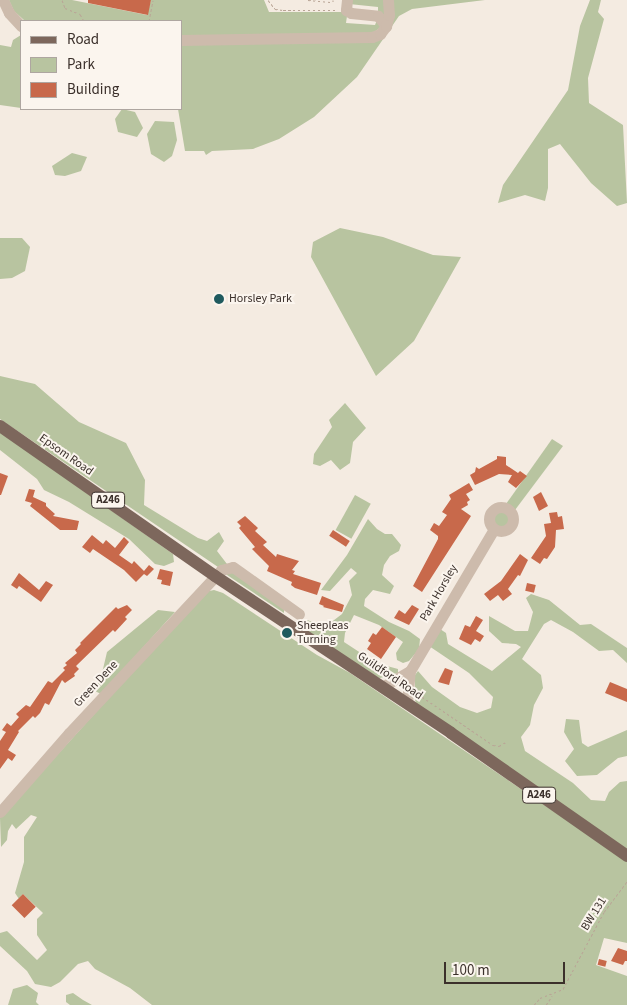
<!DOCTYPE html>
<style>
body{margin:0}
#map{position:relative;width:627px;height:1005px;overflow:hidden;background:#f4ebe1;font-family:"Source Sans 3",sans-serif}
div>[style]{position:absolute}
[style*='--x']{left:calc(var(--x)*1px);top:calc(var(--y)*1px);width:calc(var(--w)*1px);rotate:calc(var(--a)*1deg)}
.green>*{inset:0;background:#b8c4a0;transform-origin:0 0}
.round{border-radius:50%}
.building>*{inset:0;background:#c8694b;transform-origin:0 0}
.path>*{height:1px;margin-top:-0.5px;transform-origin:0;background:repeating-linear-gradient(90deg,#b9a596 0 2.5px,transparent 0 5px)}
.minor>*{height:11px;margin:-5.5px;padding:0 5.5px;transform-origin:5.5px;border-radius:5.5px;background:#cdbbac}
.minor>.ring{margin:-5.5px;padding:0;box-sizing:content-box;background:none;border:11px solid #cdbbac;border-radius:50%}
.major>*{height:12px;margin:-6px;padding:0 6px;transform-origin:6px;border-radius:6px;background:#7d675c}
.dots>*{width:14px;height:14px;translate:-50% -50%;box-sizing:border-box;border:2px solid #fbf5ee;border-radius:50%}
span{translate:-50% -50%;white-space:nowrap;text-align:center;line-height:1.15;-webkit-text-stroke:4px #fbf5ee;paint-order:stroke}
.shield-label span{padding:1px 4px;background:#fbf5ee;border:1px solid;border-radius:4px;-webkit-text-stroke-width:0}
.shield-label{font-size:11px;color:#3b302b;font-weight:700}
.poi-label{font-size:12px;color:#3b302b}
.left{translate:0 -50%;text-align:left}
.street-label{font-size:12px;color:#3b302b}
.legend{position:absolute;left:20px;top:20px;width:162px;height:90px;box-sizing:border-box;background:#fbf5ee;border:1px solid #aea6a0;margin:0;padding:6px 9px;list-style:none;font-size:15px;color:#3b302b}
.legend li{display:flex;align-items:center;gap:10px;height:25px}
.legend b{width:25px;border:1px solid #aea6a0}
.scale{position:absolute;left:444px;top:962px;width:121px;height:22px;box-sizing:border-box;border:2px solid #3b302b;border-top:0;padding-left:6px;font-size:15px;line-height:18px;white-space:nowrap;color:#3b302b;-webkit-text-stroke:4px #fbf5ee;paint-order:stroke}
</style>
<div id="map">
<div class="green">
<div style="clip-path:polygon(9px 0,72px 0,147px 15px,151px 0,264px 0,269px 12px,343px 12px,347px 16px,346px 23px,375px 25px,377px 20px,381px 27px,373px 33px,181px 36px,181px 21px,25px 21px,14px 11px)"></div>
<div style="clip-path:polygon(349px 0,384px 0,385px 17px,378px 13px,378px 7px,349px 4px)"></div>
<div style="clip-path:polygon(392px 0,485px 0,412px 9px,399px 16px,357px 77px,314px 117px,279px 139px,253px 149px,212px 151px,206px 155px,204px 151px,185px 151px,178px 109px,181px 109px,181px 44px,373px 41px)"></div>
<div style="clip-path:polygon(590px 0,601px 0,598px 12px,604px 19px,588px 78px,589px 103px,623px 125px,627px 203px,617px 206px,591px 183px,560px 144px,548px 149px,548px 188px,545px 201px,525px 195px,498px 203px,503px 185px,568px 90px,580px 26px)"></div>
<div style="clip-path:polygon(21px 35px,21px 108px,0 105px,0 45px,11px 47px,13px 40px)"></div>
<div style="clip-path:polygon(122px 109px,135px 112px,143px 128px,137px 137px,118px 132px,115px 119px)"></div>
<div style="clip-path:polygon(155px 121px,174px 122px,177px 140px,172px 156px,164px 162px,151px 154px,147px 134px)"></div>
<div style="clip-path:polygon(72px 153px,87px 157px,81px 171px,65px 176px,55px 175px,52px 166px)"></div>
<div style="clip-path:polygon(340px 228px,383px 237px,433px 255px,461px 257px,414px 341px,376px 376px,311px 257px,313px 242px)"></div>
<div style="clip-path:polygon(0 238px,22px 238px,30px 247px,25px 271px,12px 278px,0 279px)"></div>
<div style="clip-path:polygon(0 376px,35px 384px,79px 422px,126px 443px,145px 480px,144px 505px,198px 538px,207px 541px,219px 532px,224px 541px,217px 551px,227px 564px,218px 567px,0 419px)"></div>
<div style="clip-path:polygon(345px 403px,366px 428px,353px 442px,350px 463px,340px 470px,331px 460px,320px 466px,313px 464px,314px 454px,332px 427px,329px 420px)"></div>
<div style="clip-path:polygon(0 432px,173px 554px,174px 562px,164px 566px,155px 564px,129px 539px,69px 502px,44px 490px,37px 479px,0 450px)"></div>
<div style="clip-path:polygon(552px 439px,563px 446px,515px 510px,506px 504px)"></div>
<div style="left:355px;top:495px;width:18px;height:40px;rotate:29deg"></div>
<div class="round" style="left:493px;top:511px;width:16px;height:16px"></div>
<div style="clip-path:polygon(368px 519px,377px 529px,385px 534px,392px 534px,401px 545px,399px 551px,390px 556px,384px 565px,382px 575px,394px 586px,390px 594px,373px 590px,365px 599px,364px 606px,389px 622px,409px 631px,420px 639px,419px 649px,409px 661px,403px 663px,397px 660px,396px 653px,403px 642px,379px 625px,354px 615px,345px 633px,344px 642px,376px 663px,398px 669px,398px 673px,380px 678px,374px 677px,300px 626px,298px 622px,305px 619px,325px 627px,342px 614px,352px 595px,349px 581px,357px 573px,351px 568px,330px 591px,321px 590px,347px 555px)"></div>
<div style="clip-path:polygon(232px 569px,284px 608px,284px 613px,227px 575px,226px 572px)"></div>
<div style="clip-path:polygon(214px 590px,223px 593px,317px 655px,350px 673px,627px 861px,627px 943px,604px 938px,596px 965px,627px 976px,627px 1005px,152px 1005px,130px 988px,95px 969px,88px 961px,78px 964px,60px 982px,51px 987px,35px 984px,27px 971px,0 946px,0 933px,7px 931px,37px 960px,47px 950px,37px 935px,37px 919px,43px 913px,23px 894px,19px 899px,15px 893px,24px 862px,24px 837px,37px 817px,31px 815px,16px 829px,12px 824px,8px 831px,7px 840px,1px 847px,0 818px,205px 592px)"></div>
<div style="clip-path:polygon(531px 594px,549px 600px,580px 625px,591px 624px,627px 648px,627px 663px,613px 650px,599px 651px,573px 632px,551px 620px,544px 624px,522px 659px,541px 675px,543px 688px,534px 705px,530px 725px,521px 737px,525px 751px,573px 783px,591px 800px,605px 801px,609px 792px,620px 782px,627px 781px,627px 851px,418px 707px,415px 700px,415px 675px,418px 671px,432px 687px,460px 707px,477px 713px,491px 708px,493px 697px,469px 673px,429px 646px,440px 629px,446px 633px,448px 644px,492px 671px,521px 647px,516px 644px,502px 643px,489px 631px,489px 616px,515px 631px,528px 631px,533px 612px,526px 598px)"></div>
<div style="clip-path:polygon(158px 610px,175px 612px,101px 694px,95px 691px,103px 669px,107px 652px)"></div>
<div style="clip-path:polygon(566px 719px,579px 720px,582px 743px,588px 747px,627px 730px,627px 756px,618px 758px,597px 775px,577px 776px,565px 761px,574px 749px,564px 732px)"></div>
<div style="clip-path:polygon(27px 985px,38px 993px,36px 1002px,39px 1005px,8px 1005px,13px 989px)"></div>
<div style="clip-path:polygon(73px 993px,83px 1000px,92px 1005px,70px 1005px,66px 1002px,66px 995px)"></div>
</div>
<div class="building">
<div style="clip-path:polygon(88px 0,151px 0,148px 15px,88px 3px)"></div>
<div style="clip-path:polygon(497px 456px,506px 457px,506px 465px,518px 473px,520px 471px,527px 476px,516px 488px,508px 482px,512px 475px,499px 474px,475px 485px,470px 475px,475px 472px,476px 467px,479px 469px,497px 459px)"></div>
<div style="clip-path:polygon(0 473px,8px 476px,1px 495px,0 495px)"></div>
<div style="clip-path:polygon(469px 483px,473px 490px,466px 494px,470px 500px,467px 502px,468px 505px,461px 509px,471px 516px,422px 592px,413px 586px,438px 539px,438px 536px,430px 530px,434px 523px,439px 526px,447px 515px,442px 512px,451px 499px,449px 495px)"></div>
<div style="clip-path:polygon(29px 489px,35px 490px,33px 497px,46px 503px,46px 506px,55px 514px,53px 516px,79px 521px,77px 530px,60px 530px,30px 506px,32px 503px,25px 501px)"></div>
<div style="clip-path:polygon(541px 492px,548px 506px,539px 511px,533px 497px)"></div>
<div style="clip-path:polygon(557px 512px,558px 517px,562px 516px,564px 529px,556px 530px,555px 547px,547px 559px,544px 558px,540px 564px,531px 558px,546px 536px,544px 524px,551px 523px,549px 513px)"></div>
<div style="clip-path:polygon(245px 516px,258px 528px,255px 531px,267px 542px,263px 545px,276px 557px,277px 554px,299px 561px,292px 570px,295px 571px,293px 574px,321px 583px,317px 595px,295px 588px,291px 585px,292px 582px,267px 571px,269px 566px,252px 549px,255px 547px,239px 528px,241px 526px,237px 522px)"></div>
<div style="left:333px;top:530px;width:20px;height:7px;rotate:33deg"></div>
<div style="clip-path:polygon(92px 535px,103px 544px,106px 540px,115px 548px,124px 537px,129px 542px,119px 555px,132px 564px,134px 561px,144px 571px,149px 565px,154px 569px,147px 576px,144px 574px,136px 582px,124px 570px,93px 549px,90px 553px,82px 547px)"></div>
<div style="clip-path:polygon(520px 554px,528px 560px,520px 576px,518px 575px,508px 589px,512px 594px,503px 601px,498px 595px,490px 601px,484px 594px,501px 581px)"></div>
<div style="clip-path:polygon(160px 569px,173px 572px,170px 586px,161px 584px,162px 580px,157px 579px)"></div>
<div style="clip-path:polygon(19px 573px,39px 590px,46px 581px,53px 585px,41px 602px,19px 586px,17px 589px,11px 585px)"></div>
<div style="left:527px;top:583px;width:9px;height:8px;rotate:13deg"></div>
<div style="clip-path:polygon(322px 596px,344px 605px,342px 612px,323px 607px,324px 606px,319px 604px)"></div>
<div style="clip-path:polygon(127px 605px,132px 610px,125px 617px,127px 619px,115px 632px,113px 630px,76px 666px,79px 669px,74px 674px,75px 676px,65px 683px,62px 680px,49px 705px,45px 703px,40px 713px,35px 718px,33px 716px,18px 731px,19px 732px,8px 750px,16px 755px,12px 761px,8px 758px,0 769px,0 741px,6px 732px,2px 730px,7px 723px,11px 726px,19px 717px,16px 714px,26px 705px,30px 707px,48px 681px,52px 683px,65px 670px,63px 668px,67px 665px,65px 663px,77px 653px,75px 650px,81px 644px,80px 643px,116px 607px,118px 609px)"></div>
<div style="clip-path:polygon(412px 605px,419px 609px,409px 625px,394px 618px,399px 610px,405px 614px)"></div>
<div style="clip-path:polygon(476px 616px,483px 620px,476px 631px,484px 636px,480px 642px,475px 639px,471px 645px,459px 639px,465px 625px,470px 627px)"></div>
<div style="clip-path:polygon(382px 627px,396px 637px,381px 659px,367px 649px,371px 643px,368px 641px,373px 633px,376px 635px)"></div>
<div style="clip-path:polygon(445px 668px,453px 671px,449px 685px,438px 682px)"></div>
<div style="clip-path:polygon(610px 682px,627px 689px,627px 702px,605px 693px)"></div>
<div style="left:23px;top:894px;width:18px;height:16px;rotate:45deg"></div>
<div style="clip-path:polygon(618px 948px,627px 951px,627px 961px,625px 961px,623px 965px,611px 961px)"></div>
<div style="left:599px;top:959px;width:8px;height:6px;rotate:14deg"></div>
</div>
<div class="path">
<div style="--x:62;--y:0;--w:9;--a:69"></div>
<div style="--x:65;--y:8;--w:16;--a:22"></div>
<div style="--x:80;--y:14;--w:8;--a:60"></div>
<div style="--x:268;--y:0;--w:11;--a:52"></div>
<div style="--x:275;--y:9;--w:8;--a:7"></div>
<div style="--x:283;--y:10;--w:54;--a:0"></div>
<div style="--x:308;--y:0;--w:25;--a:5"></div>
<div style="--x:333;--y:2;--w:2;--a:-90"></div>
<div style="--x:149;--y:21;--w:21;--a:-79"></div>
<div style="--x:418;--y:694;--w:91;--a:34.2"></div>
<div style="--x:493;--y:745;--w:6;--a:9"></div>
<div style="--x:499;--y:746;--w:8;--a:-30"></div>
<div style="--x:534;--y:1005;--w:9;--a:-49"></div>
<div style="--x:540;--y:998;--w:25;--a:-21"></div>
<div style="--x:563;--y:989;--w:87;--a:-62"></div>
<div style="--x:604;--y:912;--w:39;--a:-53"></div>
<div style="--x:546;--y:1005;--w:11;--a:-56"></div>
</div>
<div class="minor">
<div style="--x:3;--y:0;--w:14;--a:65"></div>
<div style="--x:9;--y:13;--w:18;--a:47"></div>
<div style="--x:347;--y:0;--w:10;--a:96"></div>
<div style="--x:346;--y:10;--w:6;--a:31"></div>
<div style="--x:351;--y:13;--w:27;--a:6"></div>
<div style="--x:378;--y:16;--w:13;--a:51"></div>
<div style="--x:181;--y:40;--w:191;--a:-0.9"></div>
<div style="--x:372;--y:37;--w:9;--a:-21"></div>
<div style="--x:380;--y:34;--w:10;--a:-53"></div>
<div style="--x:386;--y:26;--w:11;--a:-75"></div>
<div style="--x:389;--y:15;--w:15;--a:-94"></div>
<div class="ring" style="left:489px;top:507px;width:13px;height:13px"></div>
<div style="--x:382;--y:687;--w:32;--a:-30"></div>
<div style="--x:410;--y:671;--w:165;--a:-59.4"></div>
<div style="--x:407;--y:703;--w:32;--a:-85"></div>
<div style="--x:0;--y:812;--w:105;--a:-48.9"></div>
<div style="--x:69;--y:733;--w:223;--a:-47"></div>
<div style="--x:221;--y:570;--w:12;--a:-14"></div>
<div style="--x:233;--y:567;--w:81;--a:35.5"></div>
</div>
<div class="major">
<div style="--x:0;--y:426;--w:262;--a:34.9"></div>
<div style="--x:215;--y:576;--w:283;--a:33.6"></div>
<div style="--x:451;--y:733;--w:215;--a:34.9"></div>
</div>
<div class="dots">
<div style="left:219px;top:299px;background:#1f5a5e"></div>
<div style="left:287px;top:633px;background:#1f5a5e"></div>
</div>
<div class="shield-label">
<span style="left:108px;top:500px">A246</span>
<span style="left:539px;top:795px">A246</span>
</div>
<div class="poi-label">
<span class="left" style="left:229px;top:299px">Horsley Park</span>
<span class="left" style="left:297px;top:633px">Sheepleas<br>Turning</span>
</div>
<div class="street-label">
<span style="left:66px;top:455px;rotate:35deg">Epsom Road</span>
<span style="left:439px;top:593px;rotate:-60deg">Park Horsley</span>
<span style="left:390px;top:676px;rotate:34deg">Guildford Road</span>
<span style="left:96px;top:684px;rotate:-47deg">Green Dene</span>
<span style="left:594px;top:914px;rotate:-58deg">BW 131</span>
</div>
<ul class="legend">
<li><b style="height:6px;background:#7d675c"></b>Road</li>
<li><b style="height:14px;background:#b8c4a0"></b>Park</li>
<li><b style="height:14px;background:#c8694b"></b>Building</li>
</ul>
<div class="scale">100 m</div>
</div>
